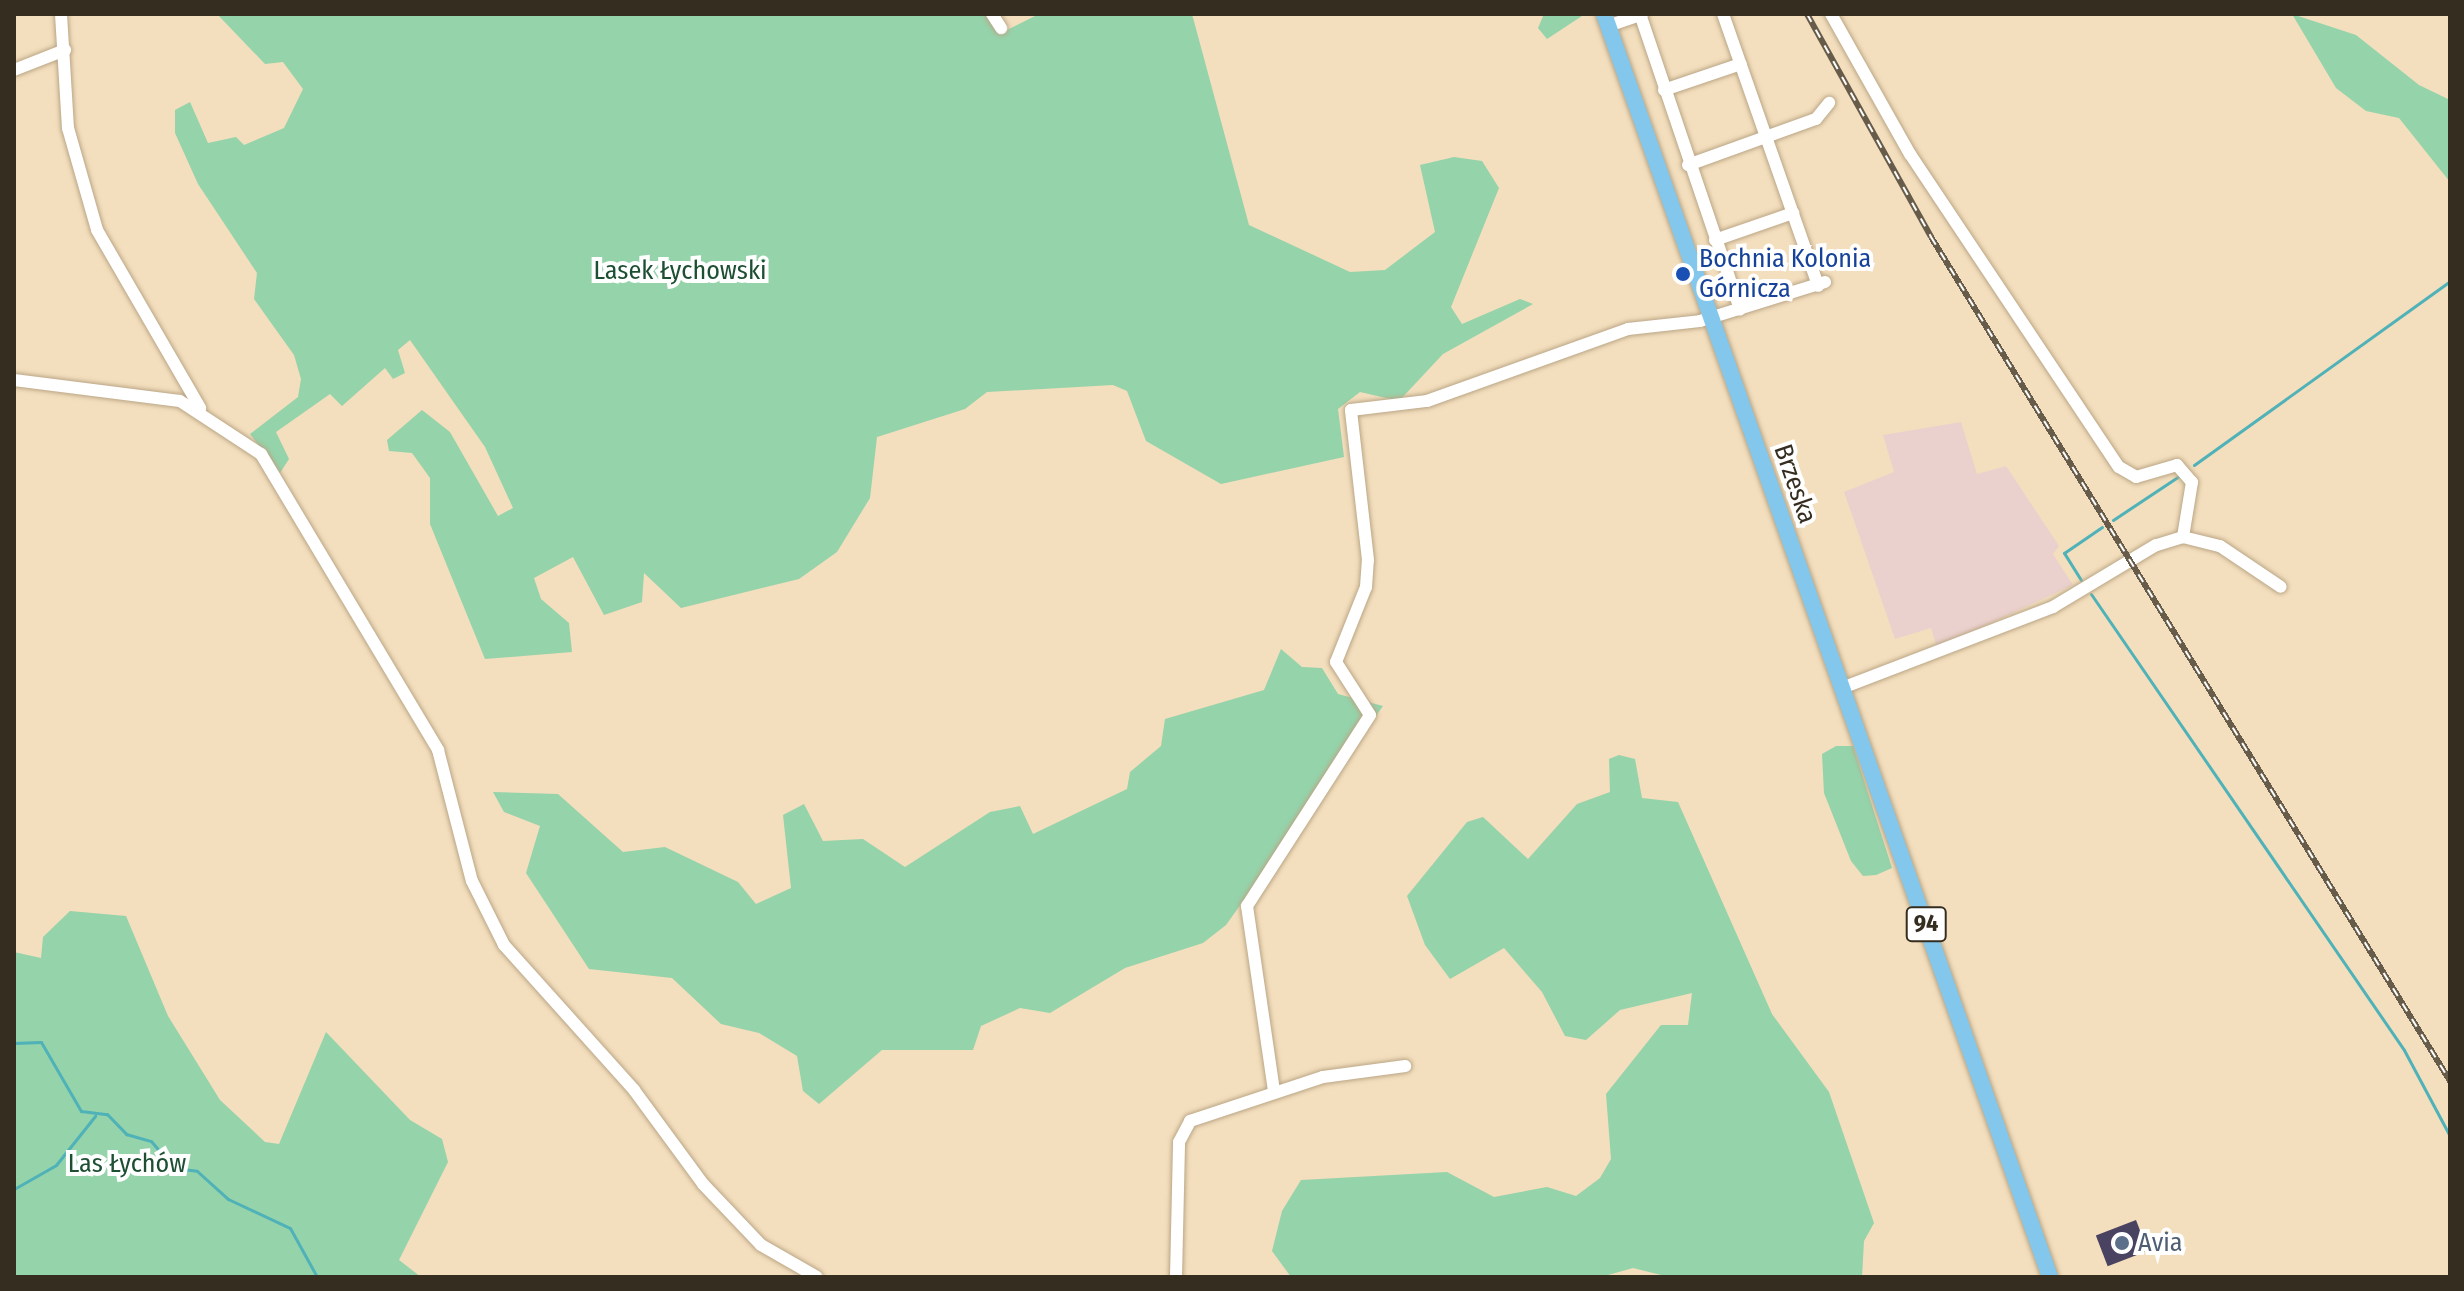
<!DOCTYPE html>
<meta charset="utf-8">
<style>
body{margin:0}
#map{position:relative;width:2464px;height:1291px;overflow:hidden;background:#f3debd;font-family:"Fira Sans Condensed",sans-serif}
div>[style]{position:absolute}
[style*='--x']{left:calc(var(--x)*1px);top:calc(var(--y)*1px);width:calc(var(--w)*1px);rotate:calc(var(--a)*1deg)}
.industrial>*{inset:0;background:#ebd1cd}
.green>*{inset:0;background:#95d3aa}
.stream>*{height:3px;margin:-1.5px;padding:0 1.5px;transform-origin:1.5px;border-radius:1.5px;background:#4fb2b8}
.building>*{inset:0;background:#494260;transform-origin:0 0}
.roads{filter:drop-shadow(0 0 2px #baa686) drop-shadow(0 0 2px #baa686)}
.minor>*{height:12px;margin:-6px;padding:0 6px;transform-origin:6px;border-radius:6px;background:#fff}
.major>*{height:16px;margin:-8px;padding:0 8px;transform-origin:8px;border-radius:8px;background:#83c8ec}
.rail>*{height:6px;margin-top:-3px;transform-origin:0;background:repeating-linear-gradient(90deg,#fff 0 9px,#675b49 0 18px);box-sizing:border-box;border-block:2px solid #675b49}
.dots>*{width:22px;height:22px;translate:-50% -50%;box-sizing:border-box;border:4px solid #fff;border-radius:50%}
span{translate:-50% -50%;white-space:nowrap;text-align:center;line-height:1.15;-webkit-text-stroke:8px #fff;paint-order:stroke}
.shield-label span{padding:2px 6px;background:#fff;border:2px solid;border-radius:6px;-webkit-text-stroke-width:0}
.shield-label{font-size:24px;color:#352d20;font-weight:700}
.transit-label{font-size:26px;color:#164399}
.left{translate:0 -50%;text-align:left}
.park-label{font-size:26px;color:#1d4f32}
.street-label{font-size:26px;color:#352d20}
.service-label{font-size:26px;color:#4e5e75}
.frame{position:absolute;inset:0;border:16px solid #352d20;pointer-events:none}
</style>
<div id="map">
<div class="industrial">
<div style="clip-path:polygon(1961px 422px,1977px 474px,2006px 466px,2059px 546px,2053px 554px,2073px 585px,1937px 648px,1931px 628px,1895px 639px,1844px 492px,1894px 472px,1883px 435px)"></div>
</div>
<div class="green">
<div style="clip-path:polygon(217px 14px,986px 14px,1003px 32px,1039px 14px,1192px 14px,1249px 225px,1350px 272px,1385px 270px,1435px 232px,1420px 165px,1454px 157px,1482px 161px,1499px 188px,1451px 307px,1462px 324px,1520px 299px,1533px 304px,1443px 354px,1399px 401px,1360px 392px,1338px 409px,1344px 457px,1221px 484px,1146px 441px,1127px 391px,1113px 385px,987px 392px,965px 409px,877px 437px,870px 498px,837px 552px,799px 579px,681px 608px,644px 573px,642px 602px,604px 615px,573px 557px,534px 578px,541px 599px,569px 623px,572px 652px,485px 659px,430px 524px,430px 478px,412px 453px,389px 451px,387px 440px,422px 410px,450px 432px,498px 516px,513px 508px,485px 447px,410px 340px,398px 350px,405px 373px,393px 379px,385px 368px,342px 406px,330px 394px,276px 432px,289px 459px,280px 473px,250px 434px,298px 397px,301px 379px,294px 355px,254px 299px,257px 273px,198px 184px,175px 133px,175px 110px,190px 102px,208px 143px,236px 137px,244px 145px,284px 128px,303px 89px,283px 62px,265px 64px)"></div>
<div style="clip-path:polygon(1544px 14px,1585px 14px,1547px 39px,1538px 28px)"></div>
<div style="clip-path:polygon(2292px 14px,2356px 35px,2419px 85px,2450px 100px,2450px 182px,2399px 118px,2366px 111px,2336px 88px)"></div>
<div style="clip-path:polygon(1281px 649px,1302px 667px,1322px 668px,1338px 694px,1383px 706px,1226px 925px,1203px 943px,1125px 968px,1050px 1013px,1020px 1008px,981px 1026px,973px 1050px,882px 1050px,819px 1104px,803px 1091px,797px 1056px,759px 1033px,721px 1024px,672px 978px,589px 969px,526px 873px,540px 826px,504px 812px,493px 792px,558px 794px,623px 852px,665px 847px,738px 882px,756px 904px,791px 888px,783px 815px,804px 804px,823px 841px,863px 839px,905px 867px,990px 812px,1020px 806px,1033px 834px,1127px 789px,1130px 772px,1161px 746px,1165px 719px,1264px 690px)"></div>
<div style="clip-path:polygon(1836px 746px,1853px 746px,1892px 868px,1876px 875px,1863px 876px,1851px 861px,1824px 793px,1822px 754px)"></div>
<div style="clip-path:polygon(1619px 755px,1635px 759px,1642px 798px,1678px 802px,1772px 1014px,1829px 1092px,1874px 1223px,1864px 1241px,1862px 1277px,1669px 1277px,1633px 1268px,1601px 1277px,1291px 1277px,1272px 1251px,1282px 1211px,1301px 1180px,1447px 1172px,1494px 1197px,1547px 1187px,1576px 1196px,1600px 1178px,1611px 1159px,1606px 1094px,1661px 1025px,1688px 1025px,1692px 993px,1620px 1010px,1586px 1040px,1565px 1036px,1542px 992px,1504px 948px,1450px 979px,1425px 945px,1407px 896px,1467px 822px,1483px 817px,1528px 859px,1577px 804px,1610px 792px,1609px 759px)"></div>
<div style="clip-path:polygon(70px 911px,126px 916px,168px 1016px,220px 1100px,265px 1142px,279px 1144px,326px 1032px,410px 1120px,442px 1139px,448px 1162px,399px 1260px,421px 1277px,14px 1277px,14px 952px,41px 958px,43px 937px)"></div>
</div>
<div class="stream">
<div style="--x:2194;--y:465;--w:315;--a:-35.7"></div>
<div style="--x:2113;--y:520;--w:79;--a:-33.7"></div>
<div style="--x:2081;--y:580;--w:32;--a:-122"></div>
<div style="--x:2064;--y:553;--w:46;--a:-34.4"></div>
<div style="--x:2091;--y:594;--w:553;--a:55.53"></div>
<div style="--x:2404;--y:1050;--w:98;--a:61.9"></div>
<div style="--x:14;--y:1043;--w:27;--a:-2"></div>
<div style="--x:41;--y:1042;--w:80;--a:59.9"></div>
<div style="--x:81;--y:1111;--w:26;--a:7"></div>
<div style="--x:107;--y:1114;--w:28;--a:46"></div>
<div style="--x:126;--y:1134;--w:26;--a:16"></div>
<div style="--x:151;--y:1141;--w:35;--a:50"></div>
<div style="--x:174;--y:1168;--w:23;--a:7"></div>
<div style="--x:197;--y:1171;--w:42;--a:42.1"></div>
<div style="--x:228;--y:1199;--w:68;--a:25.1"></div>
<div style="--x:290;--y:1228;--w:56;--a:61.1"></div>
<div style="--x:14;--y:1189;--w:48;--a:-29.7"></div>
<div style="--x:56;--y:1165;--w:63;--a:-51.5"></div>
</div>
<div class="building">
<div style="left:2136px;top:1220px;width:33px;height:43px;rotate:69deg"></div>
</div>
<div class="roads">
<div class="minor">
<div style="--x:61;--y:14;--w:114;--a:86.5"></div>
<div style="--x:68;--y:128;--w:106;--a:74.1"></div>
<div style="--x:97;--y:230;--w:206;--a:59.9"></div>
<div style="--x:992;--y:14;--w:17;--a:57"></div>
<div style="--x:1640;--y:14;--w:312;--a:71.3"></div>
<div style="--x:1723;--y:14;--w:288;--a:70.7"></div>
<div style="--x:1831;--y:14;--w:161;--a:60.6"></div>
<div style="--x:1910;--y:154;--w:376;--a:56.3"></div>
<div style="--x:2119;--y:467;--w:20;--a:30"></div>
<div style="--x:2136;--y:477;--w:43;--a:-16.3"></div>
<div style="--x:2177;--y:465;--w:23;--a:49"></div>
<div style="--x:2192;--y:482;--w:56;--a:99.3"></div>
<div style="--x:2183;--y:537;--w:28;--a:163"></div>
<div style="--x:2156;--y:545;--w:120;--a:149"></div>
<div style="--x:2053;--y:607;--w:226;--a:159"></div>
<div style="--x:1608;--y:26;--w:36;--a:-19"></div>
<div style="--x:14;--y:70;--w:55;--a:-21.4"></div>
<div style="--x:1664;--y:90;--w:81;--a:-18.7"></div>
<div style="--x:1688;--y:165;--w:136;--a:-19.8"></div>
<div style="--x:1816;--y:119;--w:21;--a:-51"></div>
<div style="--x:1715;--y:240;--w:83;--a:-19.1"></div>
<div style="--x:14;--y:380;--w:167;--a:7.2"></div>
<div style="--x:180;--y:401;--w:97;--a:33.2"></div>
<div style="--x:261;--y:454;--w:345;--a:59.1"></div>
<div style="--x:438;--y:750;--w:135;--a:75.5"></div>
<div style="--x:472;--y:881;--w:72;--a:63.4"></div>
<div style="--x:504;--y:945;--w:195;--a:48.1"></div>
<div style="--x:634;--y:1090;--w:117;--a:53.7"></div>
<div style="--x:703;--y:1184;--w:84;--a:46.4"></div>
<div style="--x:761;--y:1245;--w:64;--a:29.7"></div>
<div style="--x:2183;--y:537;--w:38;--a:14"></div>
<div style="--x:2220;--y:546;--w:73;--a:33.9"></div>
<div style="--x:1274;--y:1091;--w:187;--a:-98.3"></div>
<div style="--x:1247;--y:906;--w:227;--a:-57.2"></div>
<div style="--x:1370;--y:715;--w:63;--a:-122.7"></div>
<div style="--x:1336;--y:662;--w:81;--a:-68.2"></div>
<div style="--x:1366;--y:587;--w:27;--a:-86"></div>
<div style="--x:1368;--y:560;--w:151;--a:-96.5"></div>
<div style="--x:1351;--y:410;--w:77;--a:-6.8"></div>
<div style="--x:1427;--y:401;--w:214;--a:-19.7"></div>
<div style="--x:1628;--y:329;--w:72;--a:-6.3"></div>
<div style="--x:1700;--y:321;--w:131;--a:-17.3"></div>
<div style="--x:1176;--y:1277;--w:135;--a:-88.7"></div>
<div style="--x:1179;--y:1142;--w:24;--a:-62"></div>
<div style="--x:1190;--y:1121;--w:140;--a:-18.3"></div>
<div style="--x:1323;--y:1077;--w:83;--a:-7.6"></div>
</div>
<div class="major">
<div style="--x:1604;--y:14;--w:1339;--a:70.55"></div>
</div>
</div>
<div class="rail">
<div style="--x:1807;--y:14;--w:255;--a:60.9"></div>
<div style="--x:1931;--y:237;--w:991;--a:58.41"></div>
</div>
<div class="dots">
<div style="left:1683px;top:274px;background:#1a4fb4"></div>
<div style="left:2122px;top:1243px;background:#5c6f8a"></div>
</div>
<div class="shield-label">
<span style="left:1926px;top:924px">94</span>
</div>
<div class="transit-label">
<span class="left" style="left:1699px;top:274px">Bochnia Kolonia<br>Górnicza</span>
</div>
<div class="park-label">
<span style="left:680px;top:271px">Lasek Łychowski</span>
<span style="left:127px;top:1164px">Las Łychów</span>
</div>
<div class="street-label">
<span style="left:1795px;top:484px;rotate:71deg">Brzeska</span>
</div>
<div class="service-label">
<span class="left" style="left:2138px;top:1243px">Avia</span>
</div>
<div class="frame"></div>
</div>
